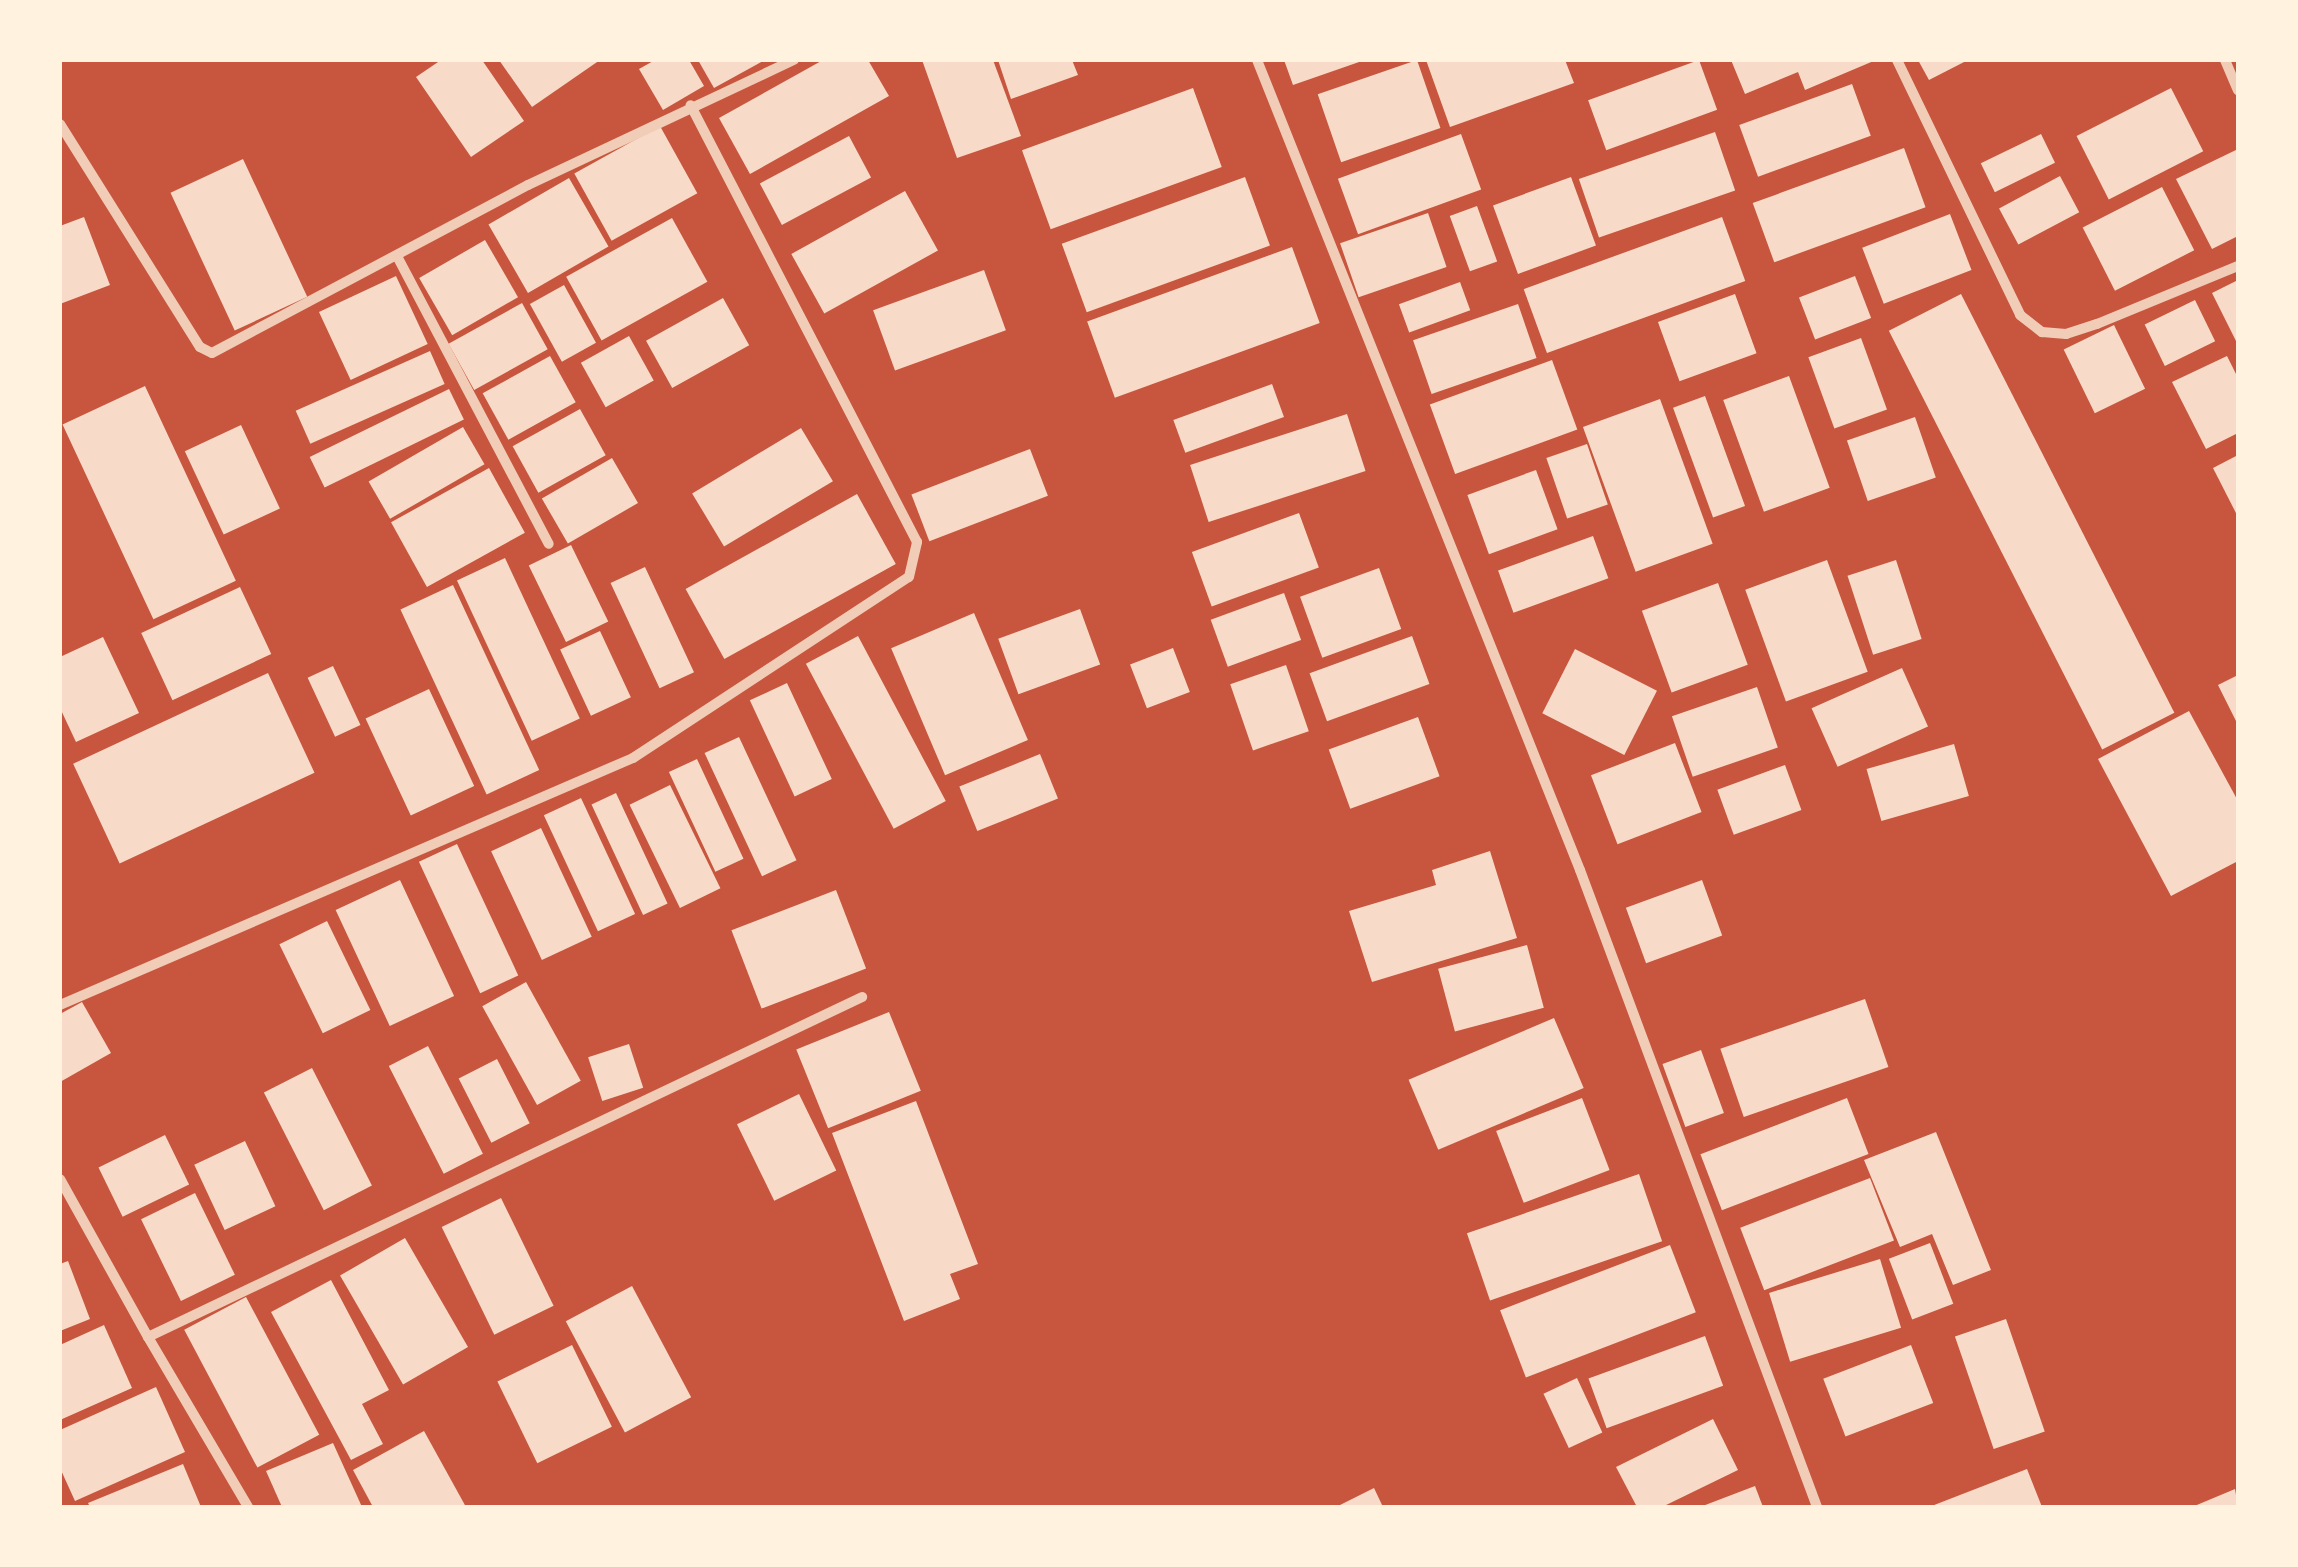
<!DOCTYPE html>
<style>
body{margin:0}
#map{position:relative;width:2298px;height:1567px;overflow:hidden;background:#c8553d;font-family:"Alegreya Sans",sans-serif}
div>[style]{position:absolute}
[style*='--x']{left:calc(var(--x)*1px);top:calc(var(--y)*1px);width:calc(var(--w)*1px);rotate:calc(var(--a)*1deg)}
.building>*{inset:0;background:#f7dbc8;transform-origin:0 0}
.minor>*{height:10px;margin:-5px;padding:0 5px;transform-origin:5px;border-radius:5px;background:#f1ccb7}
span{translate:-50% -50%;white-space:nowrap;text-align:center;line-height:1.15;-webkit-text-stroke:9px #fff3e0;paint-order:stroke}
.frame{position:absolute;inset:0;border:62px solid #fff3e0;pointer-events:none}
</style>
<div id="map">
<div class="building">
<div style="clip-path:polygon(441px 60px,482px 60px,524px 121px,471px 157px,416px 77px)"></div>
<div style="clip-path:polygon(499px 60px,600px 60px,532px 107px)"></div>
<div style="clip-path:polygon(655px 60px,689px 60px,704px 86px,663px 110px,639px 69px)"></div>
<div style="clip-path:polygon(698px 60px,765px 60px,714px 88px)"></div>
<div style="clip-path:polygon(823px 60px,868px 60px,889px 96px,750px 174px,719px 118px)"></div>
<div style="clip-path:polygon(922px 60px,993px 60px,1021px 136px,957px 158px)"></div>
<div style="clip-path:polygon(998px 60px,1072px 60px,1078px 75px,1011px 99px)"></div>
<div style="clip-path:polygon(1284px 60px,1362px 60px,1362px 61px,1293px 85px)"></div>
<div style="left:1417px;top:60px;width:72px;height:105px;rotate:71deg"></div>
<div style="clip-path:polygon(1426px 60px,1565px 60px,1574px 83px,1450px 127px)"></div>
<div style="left:1699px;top:60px;width:53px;height:118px;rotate:70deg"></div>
<div style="clip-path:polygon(1731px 60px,1876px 60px,1805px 90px,1798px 72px,1745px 94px)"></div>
<div style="clip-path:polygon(1918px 60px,1968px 60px,1929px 80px)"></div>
<div style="left:1852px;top:84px;width:55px;height:120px;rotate:70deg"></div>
<div style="left:1193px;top:88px;width:84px;height:182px;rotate:70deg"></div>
<div style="left:2171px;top:88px;width:71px;height:106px;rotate:63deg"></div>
<div style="left:660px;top:126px;width:77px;height:98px;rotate:61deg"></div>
<div style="left:1715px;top:132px;width:62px;height:144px;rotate:71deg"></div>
<div style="left:1461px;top:134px;width:59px;height:131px;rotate:70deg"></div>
<div style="left:2041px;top:134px;width:32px;height:67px;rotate:64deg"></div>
<div style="left:849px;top:136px;width:47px;height:101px;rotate:62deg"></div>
<div style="left:1904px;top:148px;width:63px;height:161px;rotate:70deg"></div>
<div style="clip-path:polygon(2238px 149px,2238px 236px,2212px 249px,2176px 179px)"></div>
<div style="left:243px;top:159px;width:152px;height:80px;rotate:65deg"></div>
<div style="left:2060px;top:176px;width:41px;height:69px;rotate:62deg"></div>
<div style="left:1245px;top:177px;width:73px;height:195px;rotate:70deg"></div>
<div style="left:1571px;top:177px;width:73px;height:83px;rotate:70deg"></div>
<div style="left:569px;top:178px;width:79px;height:93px;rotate:60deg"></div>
<div style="left:2162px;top:187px;width:71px;height:89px;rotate:63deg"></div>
<div style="left:905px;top:191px;width:68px;height:130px;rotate:61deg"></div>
<div style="left:1477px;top:206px;width:59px;height:29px;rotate:70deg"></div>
<div style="left:1428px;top:213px;width:57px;height:93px;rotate:71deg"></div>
<div style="left:1950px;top:214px;width:60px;height:94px;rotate:69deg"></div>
<div style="clip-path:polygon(84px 217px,110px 285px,60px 304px,60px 226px)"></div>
<div style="left:1722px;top:217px;width:68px;height:211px;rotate:70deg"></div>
<div style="left:672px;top:218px;width:73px;height:121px;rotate:61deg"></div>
<div style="left:485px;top:240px;width:66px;height:76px;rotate:60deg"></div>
<div style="left:1292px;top:247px;width:81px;height:218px;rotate:70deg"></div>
<div style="left:984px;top:270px;width:64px;height:118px;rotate:70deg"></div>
<div style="left:396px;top:276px;width:75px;height:85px;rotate:65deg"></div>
<div style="left:1855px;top:276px;width:45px;height:60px;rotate:69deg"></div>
<div style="clip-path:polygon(2238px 280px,2238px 345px,2212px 293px)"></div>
<div style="left:1460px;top:282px;width:30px;height:65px;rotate:70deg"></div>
<div style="left:564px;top:285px;width:66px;height:39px;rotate:61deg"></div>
<div style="left:1735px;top:294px;width:63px;height:82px;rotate:70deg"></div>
<div style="left:1961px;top:294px;width:470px;height:81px;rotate:63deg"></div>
<div style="left:723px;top:298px;width:54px;height:88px;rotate:61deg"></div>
<div style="left:2195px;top:300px;width:46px;height:56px;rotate:64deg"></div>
<div style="left:522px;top:303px;width:53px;height:84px;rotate:61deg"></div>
<div style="left:1518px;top:304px;width:57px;height:111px;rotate:71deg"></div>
<div style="left:2114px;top:325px;width:71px;height:56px;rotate:64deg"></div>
<div style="left:629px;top:336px;width:51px;height:55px;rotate:61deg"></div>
<div style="left:1861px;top:338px;width:76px;height:56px;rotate:70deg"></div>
<div style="left:430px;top:351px;width:36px;height:147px;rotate:66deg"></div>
<div style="left:550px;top:356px;width:53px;height:77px;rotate:61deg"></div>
<div style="clip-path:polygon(2227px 356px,2238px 378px,2238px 433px,2206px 449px,2172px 382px)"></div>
<div style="left:1552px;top:360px;width:74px;height:130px;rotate:70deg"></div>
<div style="left:1789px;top:376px;width:119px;height:70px;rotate:70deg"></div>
<div style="left:1272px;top:384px;width:35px;height:105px;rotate:70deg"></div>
<div style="left:145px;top:386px;width:215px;height:91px;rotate:65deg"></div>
<div style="left:449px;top:389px;width:34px;height:155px;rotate:64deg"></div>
<div style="left:1705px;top:396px;width:117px;height:34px;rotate:70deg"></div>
<div style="left:1660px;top:399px;width:154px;height:82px;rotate:70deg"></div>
<div style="left:580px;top:409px;width:53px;height:77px;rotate:61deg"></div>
<div style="left:1347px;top:414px;width:60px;height:165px;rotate:72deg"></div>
<div style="left:1915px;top:417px;width:64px;height:72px;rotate:71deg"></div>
<div style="left:241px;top:425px;width:92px;height:62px;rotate:65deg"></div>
<div style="left:463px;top:427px;width:43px;height:109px;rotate:60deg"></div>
<div style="left:801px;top:428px;width:62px;height:127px;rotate:59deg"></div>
<div style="left:1587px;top:444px;width:64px;height:43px;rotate:71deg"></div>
<div style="left:1030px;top:449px;width:50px;height:127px;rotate:69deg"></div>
<div style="clip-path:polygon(2238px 455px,2238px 517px,2213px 468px)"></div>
<div style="left:612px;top:458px;width:52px;height:81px;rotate:60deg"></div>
<div style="left:489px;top:468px;width:74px;height:112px;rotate:61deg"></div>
<div style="left:1536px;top:470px;width:63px;height:73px;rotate:70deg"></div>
<div style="left:857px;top:494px;width:80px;height:196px;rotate:61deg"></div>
<div style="left:1299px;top:513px;width:58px;height:114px;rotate:70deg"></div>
<div style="left:1593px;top:536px;width:45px;height:101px;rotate:70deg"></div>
<div style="left:571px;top:545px;width:85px;height:47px;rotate:64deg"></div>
<div style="left:505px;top:558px;width:177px;height:53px;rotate:65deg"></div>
<div style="left:1827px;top:560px;width:119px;height:87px;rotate:70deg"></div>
<div style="left:1896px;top:560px;width:83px;height:51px;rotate:72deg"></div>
<div style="left:645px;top:567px;width:116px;height:38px;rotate:65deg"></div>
<div style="left:1379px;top:568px;width:65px;height:84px;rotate:70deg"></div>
<div style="left:1718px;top:583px;width:87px;height:81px;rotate:70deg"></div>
<div style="left:453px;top:585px;width:204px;height:58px;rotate:65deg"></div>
<div style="left:240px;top:587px;width:74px;height:109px;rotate:65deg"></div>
<div style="left:1284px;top:593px;width:50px;height:78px;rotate:70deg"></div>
<div style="left:1080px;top:609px;width:59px;height:87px;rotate:70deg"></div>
<div style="left:974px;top:613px;width:138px;height:90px;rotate:67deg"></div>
<div style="left:600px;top:631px;width:73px;height:44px;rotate:65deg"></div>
<div style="left:858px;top:636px;width:187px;height:59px;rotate:62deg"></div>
<div style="left:1412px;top:636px;width:51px;height:109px;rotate:70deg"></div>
<div style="clip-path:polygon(103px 637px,139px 713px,76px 742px,60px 708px,60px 657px)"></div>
<div style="left:1173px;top:648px;width:47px;height:46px;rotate:69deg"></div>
<div style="left:1575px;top:649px;width:92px;height:72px;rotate:27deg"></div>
<div style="left:1286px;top:665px;width:70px;height:59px;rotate:71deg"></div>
<div style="left:333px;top:666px;width:65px;height:28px;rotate:65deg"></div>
<div style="left:1902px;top:668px;width:64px;height:99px;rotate:66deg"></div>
<div style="left:268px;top:673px;width:110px;height:215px;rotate:65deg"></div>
<div style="clip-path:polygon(2238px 675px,2238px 725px,2218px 685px)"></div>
<div style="left:787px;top:683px;width:106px;height:41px;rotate:65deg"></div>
<div style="left:1757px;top:687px;width:64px;height:90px;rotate:71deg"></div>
<div style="left:429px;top:689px;width:107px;height:70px;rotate:65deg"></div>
<div style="clip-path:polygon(2189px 711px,2238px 801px,2238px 861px,2171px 896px,2098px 759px)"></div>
<div style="left:1418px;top:717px;width:63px;height:95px;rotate:70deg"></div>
<div style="left:739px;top:737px;width:136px;height:38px;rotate:65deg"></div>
<div style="left:1675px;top:743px;width:74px;height:90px;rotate:69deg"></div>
<div style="left:1954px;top:744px;width:54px;height:91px;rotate:74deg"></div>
<div style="left:1040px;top:754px;width:48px;height:87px;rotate:68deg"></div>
<div style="left:697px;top:759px;width:110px;height:31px;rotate:65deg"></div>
<div style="left:1785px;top:765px;width:48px;height:72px;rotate:70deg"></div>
<div style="left:670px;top:785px;width:115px;height:45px;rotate:64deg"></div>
<div style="left:616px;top:793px;width:122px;height:27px;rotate:65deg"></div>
<div style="left:581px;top:798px;width:128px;height:41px;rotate:65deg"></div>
<div style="left:541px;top:828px;width:120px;height:55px;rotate:65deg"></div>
<div style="left:457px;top:844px;width:145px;height:42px;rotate:65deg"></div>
<div style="clip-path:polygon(1490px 851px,1517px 938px,1372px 982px,1349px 911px,1436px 885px,1432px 870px)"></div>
<div style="left:400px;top:880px;width:128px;height:71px;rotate:65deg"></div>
<div style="left:1702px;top:880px;width:59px;height:81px;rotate:70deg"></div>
<div style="left:836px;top:890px;width:84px;height:112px;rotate:69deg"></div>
<div style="left:327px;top:921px;width:99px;height:53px;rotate:64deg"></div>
<div style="left:1527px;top:945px;width:65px;height:92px;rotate:75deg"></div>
<div style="left:526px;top:982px;width:113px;height:50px;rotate:61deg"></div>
<div style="left:1865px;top:999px;width:72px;height:153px;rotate:71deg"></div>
<div style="clip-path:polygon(82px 1002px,111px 1053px,60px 1082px,60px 1014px)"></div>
<div style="left:889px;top:1012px;width:85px;height:100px;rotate:68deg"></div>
<div style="left:1554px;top:1018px;width:76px;height:158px;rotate:67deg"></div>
<div style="left:629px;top:1044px;width:46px;height:43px;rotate:72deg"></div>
<div style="left:428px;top:1046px;width:121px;height:44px;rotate:63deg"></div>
<div style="left:1701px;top:1050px;width:67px;height:41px;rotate:70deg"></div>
<div style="left:497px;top:1059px;width:72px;height:43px;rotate:63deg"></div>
<div style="left:312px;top:1068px;width:132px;height:54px;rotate:63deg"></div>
<div style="left:799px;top:1094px;width:85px;height:69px;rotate:64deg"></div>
<div style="left:1582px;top:1098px;width:77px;height:92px;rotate:69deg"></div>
<div style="left:1847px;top:1098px;width:60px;height:157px;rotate:69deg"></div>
<div style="clip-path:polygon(916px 1101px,978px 1264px,950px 1274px,960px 1299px,904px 1321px,832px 1133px)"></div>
<div style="clip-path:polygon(1936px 1132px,1991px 1270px,1953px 1285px,1932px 1234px,1900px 1247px,1864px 1160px)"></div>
<div style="left:165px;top:1135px;width:55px;height:74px;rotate:64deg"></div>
<div style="left:245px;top:1141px;width:72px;height:56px;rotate:65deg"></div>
<div style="left:1639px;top:1174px;width:71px;height:182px;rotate:71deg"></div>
<div style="left:1870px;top:1178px;width:67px;height:139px;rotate:69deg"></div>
<div style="left:195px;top:1193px;width:91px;height:60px;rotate:64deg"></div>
<div style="left:501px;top:1198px;width:120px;height:66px;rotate:64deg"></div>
<div style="left:405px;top:1238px;width:126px;height:75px;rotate:60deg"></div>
<div style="left:1930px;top:1243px;width:65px;height:44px;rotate:69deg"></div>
<div style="left:1670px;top:1245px;width:72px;height:182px;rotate:69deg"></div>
<div style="left:1880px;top:1259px;width:72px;height:116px;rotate:73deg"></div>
<div style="clip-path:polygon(68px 1261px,90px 1319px,60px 1331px,60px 1264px)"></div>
<div style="clip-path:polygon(331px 1280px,389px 1390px,362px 1404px,383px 1444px,351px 1460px,271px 1312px)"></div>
<div style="left:632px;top:1286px;width:126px;height:75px;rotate:62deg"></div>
<div style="left:246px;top:1297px;width:156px;height:70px;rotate:62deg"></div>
<div style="left:2006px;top:1319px;width:119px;height:54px;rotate:71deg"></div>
<div style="clip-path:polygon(104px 1325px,132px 1388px,60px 1420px,60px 1345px)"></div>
<div style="left:1705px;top:1336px;width:53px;height:124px;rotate:70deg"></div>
<div style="left:572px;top:1345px;width:91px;height:83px;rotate:64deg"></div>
<div style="left:1911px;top:1345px;width:62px;height:94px;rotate:69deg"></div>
<div style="left:1577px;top:1378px;width:60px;height:37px;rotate:65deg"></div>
<div style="clip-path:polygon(156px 1387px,185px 1452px,75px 1501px,60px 1468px,60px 1430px)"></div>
<div style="clip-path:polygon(1713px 1419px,1738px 1470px,1662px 1507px,1637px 1507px,1616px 1467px)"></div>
<div style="clip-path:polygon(424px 1431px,466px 1507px,373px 1507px,353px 1470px)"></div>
<div style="clip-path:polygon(333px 1443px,362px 1507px,282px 1507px,266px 1471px)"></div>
<div style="clip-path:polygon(183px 1464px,201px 1507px,90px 1507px,88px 1503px)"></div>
<div style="clip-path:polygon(2027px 1469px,2042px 1507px,1929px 1507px)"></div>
<div style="clip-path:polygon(1755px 1486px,1763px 1507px,1700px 1507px)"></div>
<div style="clip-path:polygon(1374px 1488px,1383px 1507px,1336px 1507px)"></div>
<div style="clip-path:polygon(2235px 1489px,2238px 1507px,2192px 1507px)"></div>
</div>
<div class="minor">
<div style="--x:1257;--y:60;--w:872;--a:68.26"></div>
<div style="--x:1580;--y:870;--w:680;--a:69.59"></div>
<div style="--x:1897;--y:60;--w:283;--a:64.2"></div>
<div style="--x:2020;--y:315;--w:28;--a:38"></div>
<div style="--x:2042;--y:332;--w:24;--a:5"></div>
<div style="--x:2066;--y:334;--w:33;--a:-18"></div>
<div style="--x:2097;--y:324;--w:152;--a:-22.4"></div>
<div style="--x:2225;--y:60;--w:33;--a:67"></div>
<div style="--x:60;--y:124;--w:263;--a:57.9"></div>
<div style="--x:200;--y:347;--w:13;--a:27"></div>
<div style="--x:212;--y:353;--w:358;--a:-28"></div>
<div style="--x:528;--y:185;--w:294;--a:-25.2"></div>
<div style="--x:398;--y:258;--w:323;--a:62.2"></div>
<div style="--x:60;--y:1005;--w:624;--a:-23.32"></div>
<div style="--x:633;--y:758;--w:330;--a:-33.3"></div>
<div style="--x:909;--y:577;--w:36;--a:-77"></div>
<div style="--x:917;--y:542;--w:492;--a:-117.4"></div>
<div style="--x:60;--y:1179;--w:181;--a:60.9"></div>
<div style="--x:148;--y:1337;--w:791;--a:-25.46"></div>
<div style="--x:148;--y:1337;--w:197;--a:59.5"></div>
</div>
<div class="frame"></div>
</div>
